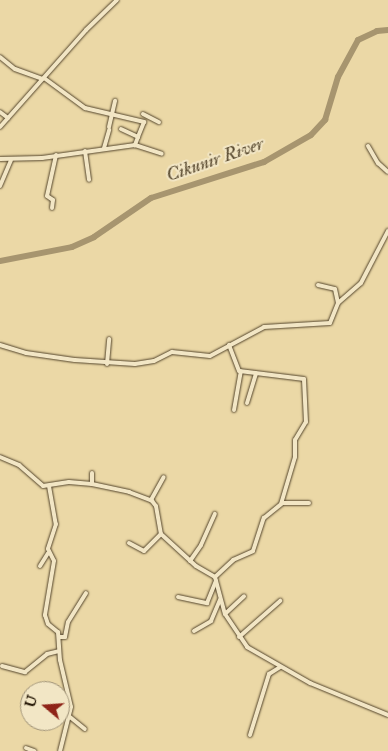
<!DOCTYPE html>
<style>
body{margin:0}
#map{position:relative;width:388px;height:751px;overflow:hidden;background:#ebd8a6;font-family:"IM FELL Double Pica",serif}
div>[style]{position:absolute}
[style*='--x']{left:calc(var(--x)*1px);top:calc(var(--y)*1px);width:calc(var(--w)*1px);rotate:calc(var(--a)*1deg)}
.river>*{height:6px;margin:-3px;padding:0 3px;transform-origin:3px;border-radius:3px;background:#a7956f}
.roads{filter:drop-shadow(0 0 1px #54452c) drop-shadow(0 0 1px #54452c)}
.minor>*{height:4px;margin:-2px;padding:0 2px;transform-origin:2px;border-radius:2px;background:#f2e6c5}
span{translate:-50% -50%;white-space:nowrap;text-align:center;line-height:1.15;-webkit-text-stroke:4px #f2e6c5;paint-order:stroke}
.water-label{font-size:19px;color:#57482e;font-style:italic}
.north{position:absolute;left:20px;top:681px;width:50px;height:50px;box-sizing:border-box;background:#f2e6c5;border:1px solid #9f9277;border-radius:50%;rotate:288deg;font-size:14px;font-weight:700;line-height:20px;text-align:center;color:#221403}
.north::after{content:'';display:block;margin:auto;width:18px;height:22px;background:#8f2418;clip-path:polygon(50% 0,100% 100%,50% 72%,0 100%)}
</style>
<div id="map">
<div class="river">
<div style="--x:0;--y:261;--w:73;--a:-11"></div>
<div style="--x:72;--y:247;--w:24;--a:-24"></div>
<div style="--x:94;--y:237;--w:69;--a:-34.4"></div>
<div style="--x:151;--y:198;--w:119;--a:-17.7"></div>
<div style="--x:264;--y:162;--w:54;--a:-29.9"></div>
<div style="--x:311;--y:135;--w:21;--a:-47"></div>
<div style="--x:325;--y:120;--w:45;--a:-73.2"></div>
<div style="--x:338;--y:77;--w:42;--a:-61.6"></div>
<div style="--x:358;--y:40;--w:21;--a:-25"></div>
<div style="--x:377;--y:31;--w:11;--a:-5"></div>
</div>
<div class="roads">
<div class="minor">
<div style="--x:0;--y:57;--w:19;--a:39"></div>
<div style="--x:15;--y:69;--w:29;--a:20"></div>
<div style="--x:44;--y:78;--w:51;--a:36.2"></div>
<div style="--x:85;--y:108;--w:61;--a:13.3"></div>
<div style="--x:144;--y:122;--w:16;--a:112"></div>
<div style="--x:0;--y:112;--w:10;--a:37"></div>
<div style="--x:143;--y:114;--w:18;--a:27"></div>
<div style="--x:0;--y:127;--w:130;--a:-48.4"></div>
<div style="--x:86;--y:30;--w:43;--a:-44.1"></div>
<div style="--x:109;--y:127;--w:27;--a:-77"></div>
<div style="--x:121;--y:129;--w:19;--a:25"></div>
<div style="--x:138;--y:137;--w:9;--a:111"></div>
<div style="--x:368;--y:146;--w:20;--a:60"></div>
<div style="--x:378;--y:163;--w:13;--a:42"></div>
<div style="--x:104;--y:148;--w:19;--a:-74"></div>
<div style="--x:85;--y:151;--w:29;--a:82"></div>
<div style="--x:0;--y:159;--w:42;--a:-1.4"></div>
<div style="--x:42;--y:158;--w:94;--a:-8"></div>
<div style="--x:135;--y:145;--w:28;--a:18"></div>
<div style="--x:0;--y:186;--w:28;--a:-67"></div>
<div style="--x:52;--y:208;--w:8;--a:-83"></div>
<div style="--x:53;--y:200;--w:7;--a:-146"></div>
<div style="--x:47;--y:196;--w:42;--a:-77.6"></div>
<div style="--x:318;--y:285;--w:17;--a:13"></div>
<div style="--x:335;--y:289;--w:14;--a:78"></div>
<div style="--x:0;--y:345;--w:27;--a:17"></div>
<div style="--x:26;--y:353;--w:49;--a:8.1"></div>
<div style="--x:75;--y:360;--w:60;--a:3.8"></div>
<div style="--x:135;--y:364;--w:19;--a:-9"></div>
<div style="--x:154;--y:361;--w:20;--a:-27"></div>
<div style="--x:172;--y:352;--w:38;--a:6"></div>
<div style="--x:210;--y:356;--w:61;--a:-28.2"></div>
<div style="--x:264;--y:327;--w:66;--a:-3.5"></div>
<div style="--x:330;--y:323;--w:22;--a:-68"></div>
<div style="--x:338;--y:303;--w:30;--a:-41"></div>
<div style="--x:361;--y:283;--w:59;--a:-62.6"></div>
<div style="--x:107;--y:364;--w:25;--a:-85"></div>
<div style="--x:247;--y:403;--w:31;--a:-73"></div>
<div style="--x:234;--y:410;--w:39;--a:-80"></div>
<div style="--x:0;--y:457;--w:21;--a:23"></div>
<div style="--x:19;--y:465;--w:32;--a:41"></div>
<div style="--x:43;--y:486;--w:26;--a:-9"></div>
<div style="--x:69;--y:482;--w:23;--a:5"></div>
<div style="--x:92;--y:484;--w:38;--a:12"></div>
<div style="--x:129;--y:492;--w:25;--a:21"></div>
<div style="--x:152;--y:501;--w:6;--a:51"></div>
<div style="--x:156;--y:506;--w:28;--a:80"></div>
<div style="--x:161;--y:534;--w:47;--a:42.4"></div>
<div style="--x:196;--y:566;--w:22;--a:30"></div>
<div style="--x:215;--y:577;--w:38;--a:75"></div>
<div style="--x:225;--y:614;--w:40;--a:56"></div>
<div style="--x:247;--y:647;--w:73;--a:29.7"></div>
<div style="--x:310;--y:683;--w:84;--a:22.3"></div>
<div style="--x:92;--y:484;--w:11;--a:-90"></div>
<div style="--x:49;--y:486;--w:39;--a:80"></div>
<div style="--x:56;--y:524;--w:26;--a:108"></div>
<div style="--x:48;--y:549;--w:13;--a:63"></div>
<div style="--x:54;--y:561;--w:55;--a:99.5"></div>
<div style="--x:45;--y:615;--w:9;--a:72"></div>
<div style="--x:48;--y:624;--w:13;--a:39"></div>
<div style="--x:58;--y:632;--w:28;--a:86"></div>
<div style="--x:60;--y:660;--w:48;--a:76.8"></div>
<div style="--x:71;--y:707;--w:45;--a:104"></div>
<div style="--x:151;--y:500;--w:26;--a:-61"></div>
<div style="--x:282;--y:503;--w:27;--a:0"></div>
<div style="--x:129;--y:543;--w:17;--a:28"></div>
<div style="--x:144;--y:551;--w:24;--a:-45"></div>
<div style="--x:190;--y:561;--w:19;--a:-55"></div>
<div style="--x:201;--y:545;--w:34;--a:-66"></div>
<div style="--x:40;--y:566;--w:15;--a:-58"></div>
<div style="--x:215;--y:577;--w:25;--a:-43"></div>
<div style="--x:233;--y:560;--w:22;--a:-24"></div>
<div style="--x:253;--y:551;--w:35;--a:-72"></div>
<div style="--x:264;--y:518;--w:22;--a:-39"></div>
<div style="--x:281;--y:504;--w:49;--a:-73.4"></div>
<div style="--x:295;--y:457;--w:17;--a:-90"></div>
<div style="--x:295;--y:440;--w:21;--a:-59"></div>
<div style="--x:306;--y:422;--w:43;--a:-92.7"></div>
<div style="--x:304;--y:379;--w:65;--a:-173"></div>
<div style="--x:239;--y:371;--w:28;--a:-111"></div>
<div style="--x:178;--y:597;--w:30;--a:12"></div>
<div style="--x:207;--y:603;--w:24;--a:-68"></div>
<div style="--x:225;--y:614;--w:26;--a:-43"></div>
<div style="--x:194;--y:631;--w:20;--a:-30"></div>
<div style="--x:211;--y:621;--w:23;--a:-67"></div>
<div style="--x:59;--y:637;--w:6;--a:0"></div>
<div style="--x:65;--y:637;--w:15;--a:-79"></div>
<div style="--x:68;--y:622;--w:34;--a:-58"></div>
<div style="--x:239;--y:637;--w:55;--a:-41.3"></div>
<div style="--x:2;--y:666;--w:24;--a:15"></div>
<div style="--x:25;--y:672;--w:28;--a:-39"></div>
<div style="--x:47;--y:654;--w:12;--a:-14"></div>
<div style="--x:70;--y:717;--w:19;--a:39"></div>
<div style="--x:250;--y:735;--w:64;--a:-72.7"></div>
<div style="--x:269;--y:674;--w:13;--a:-32"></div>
<div style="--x:26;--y:748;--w:9;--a:21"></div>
</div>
</div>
<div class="water-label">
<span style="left:215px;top:160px;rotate:-19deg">Cikunir River</span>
</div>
<div class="north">U</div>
</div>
